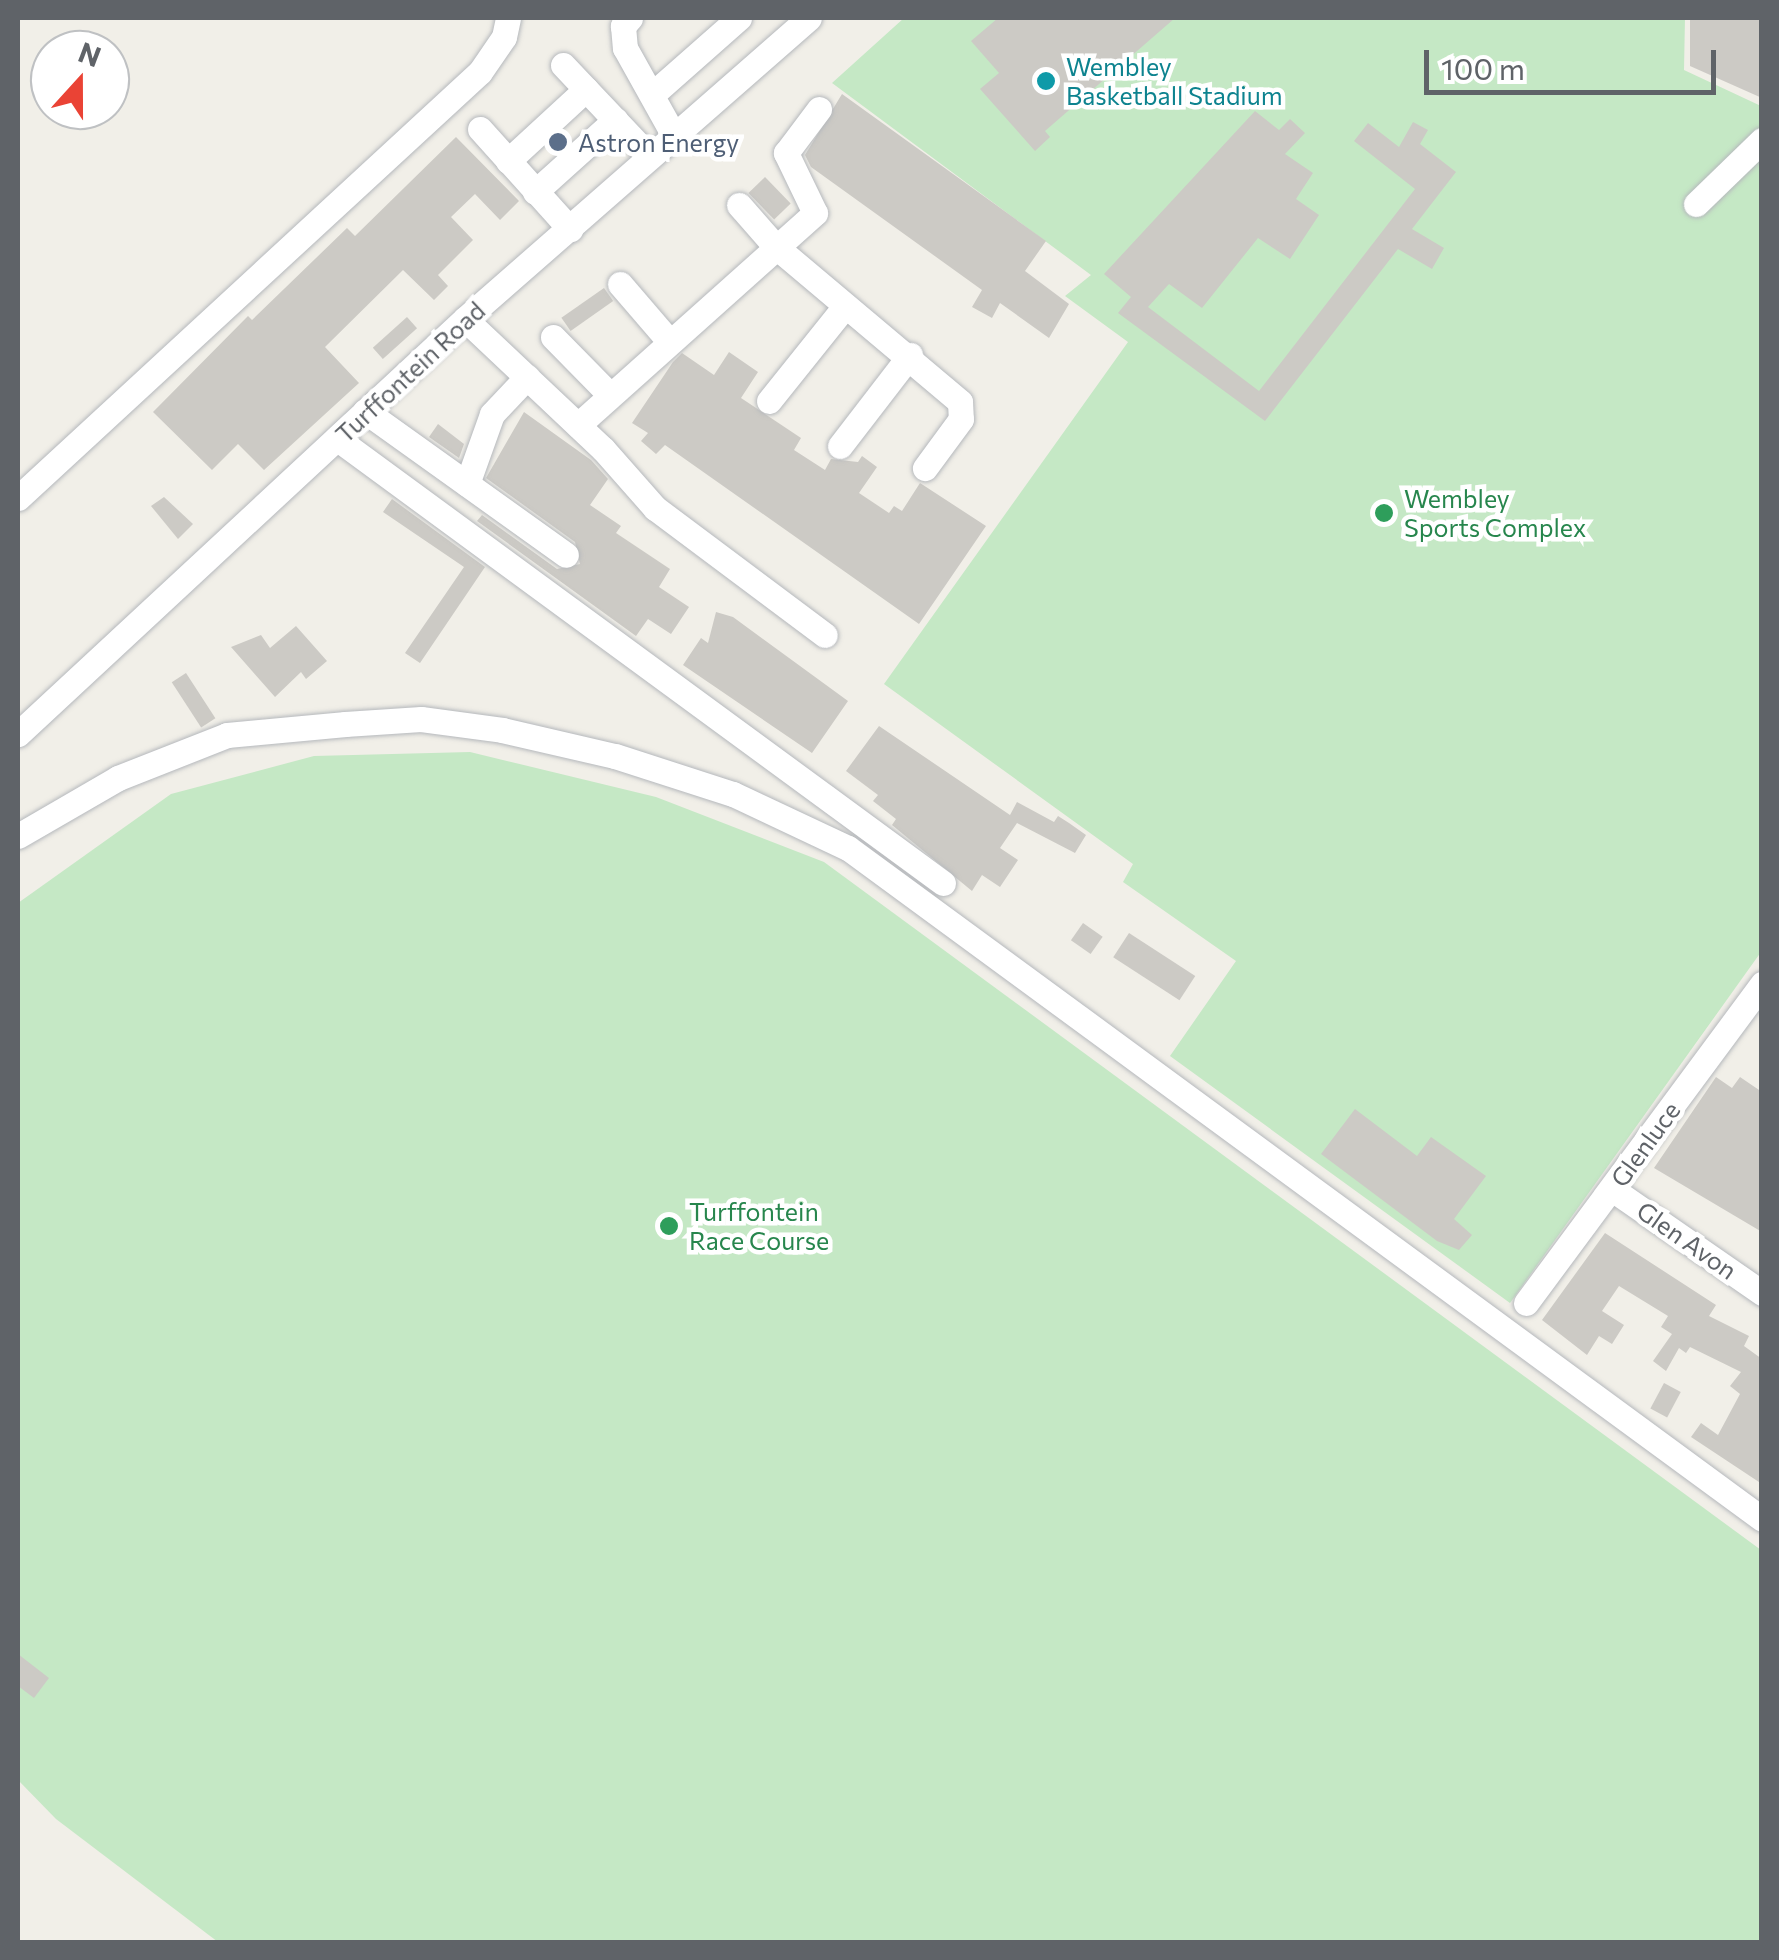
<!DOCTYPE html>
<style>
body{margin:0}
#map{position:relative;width:1779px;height:1960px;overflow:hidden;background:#f1efe8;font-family:Commissioner,sans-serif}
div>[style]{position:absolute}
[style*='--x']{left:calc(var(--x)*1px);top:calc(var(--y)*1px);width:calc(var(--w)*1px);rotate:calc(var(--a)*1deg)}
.green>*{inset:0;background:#c5e8c5}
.building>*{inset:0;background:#cccac5;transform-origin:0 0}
.roads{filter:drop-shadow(0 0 2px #b5b8bc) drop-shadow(0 0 2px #b5b8bc)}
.minor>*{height:25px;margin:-12.5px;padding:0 12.5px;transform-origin:12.5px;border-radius:12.5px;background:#fff}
.dots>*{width:28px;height:28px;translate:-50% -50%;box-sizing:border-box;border:5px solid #fff;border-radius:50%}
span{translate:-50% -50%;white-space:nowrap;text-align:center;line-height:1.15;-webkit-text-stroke:9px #fff;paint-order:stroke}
.culture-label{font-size:25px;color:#0d838f}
.left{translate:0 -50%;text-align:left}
.service-label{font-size:25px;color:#4e5e75}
.street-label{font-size:25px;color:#5f6368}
.leisure-label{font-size:25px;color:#27864d}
.frame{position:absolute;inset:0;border:20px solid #5f6368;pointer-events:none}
.north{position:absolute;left:30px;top:30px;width:100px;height:100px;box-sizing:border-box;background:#fff;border:2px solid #bfc1c3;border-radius:50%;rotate:21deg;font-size:28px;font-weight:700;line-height:40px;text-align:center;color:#5f6368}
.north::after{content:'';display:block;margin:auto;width:35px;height:45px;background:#ea4335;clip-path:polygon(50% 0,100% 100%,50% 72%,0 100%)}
.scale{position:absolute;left:1424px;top:50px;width:292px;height:45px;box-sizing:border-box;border:5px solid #5f6368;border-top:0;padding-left:12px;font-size:30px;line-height:35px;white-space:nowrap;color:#5f6368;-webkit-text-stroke:8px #fff;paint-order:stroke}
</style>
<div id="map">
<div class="green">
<div style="clip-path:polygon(904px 18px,1685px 18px,1684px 70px,1761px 106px,1761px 952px,1510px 1303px,1170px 1056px,1236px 961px,1123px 882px,1133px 864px,884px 684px,1128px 342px,1065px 296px,1091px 275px,832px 83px)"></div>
<div style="clip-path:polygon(470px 752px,656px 797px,824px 862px,1761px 1550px,1761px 1942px,218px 1942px,56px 1819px,18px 1780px,18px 903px,171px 794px,314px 756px)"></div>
</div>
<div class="building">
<div style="clip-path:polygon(998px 18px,1175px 18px,1045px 131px,1050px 137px,1035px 151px,980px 89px,999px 73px,971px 41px)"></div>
<div style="clip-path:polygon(1690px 18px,1762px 18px,1762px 98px,1690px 66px)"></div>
<div style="clip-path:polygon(842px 94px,1046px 241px,1025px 271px,1069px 304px,1049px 338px,1000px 303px,992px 318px,972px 307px,982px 290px,811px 167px,805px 155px)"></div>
<div style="clip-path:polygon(1255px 111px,1279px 130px,1290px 119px,1305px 133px,1285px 154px,1313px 173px,1296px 199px,1319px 215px,1290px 259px,1258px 238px,1202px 308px,1169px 284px,1148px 307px,1259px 391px,1415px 189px,1354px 141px,1368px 123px,1399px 147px,1413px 122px,1428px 130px,1420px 144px,1456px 172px,1412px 229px,1444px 248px,1432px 269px,1398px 249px,1265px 421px,1118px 313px,1131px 297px,1104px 274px)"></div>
<div style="clip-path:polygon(456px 137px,519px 201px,500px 220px,475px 194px,451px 217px,473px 240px,438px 275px,448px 286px,434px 300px,403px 270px,325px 347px,359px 383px,264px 470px,238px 444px,212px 470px,153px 412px,248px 316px,252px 320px,347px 228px,355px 236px)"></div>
<div style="left:765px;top:177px;width:37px;height:23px;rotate:46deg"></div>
<div style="left:604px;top:288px;width:16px;height:52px;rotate:55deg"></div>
<div style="left:407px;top:317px;width:15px;height:46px;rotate:48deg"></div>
<div style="clip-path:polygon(729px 352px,758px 372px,741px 398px,801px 438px,794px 450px,825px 470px,831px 459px,858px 462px,862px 456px,877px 467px,859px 493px,889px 513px,894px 506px,902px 511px,920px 483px,986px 526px,919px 624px,665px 445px,656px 454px,641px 441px,648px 433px,632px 423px,673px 362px,682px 353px,714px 375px)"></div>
<div style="clip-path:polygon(524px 412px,591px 460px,608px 479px,590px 505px,621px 526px,616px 533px,670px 569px,659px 587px,689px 607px,671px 634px,648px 619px,636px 636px,477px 521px,482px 515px,557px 569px,580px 564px,575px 542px,486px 478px)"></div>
<div style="clip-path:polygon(438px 424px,464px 444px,459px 458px,429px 437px)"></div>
<div style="clip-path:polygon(164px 497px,193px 524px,178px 539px,151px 506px)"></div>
<div style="clip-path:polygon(392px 499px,485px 567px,420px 663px,405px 653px,464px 567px,383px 512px)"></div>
<div style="clip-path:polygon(716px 612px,733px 617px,848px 701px,812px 753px,683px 665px,701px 638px,708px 643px)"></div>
<div style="clip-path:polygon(296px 626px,327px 661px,306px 679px,301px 672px,275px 697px,231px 647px,261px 635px,270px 648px)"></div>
<div style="left:186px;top:673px;width:54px;height:17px;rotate:57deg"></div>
<div style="clip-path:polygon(879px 726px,1010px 815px,1017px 802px,1054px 822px,1058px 816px,1069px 823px,1086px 835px,1075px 853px,1017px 823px,1000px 848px,1018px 860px,1000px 887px,982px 875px,972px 891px,892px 825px,896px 819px,873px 801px,878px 795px,846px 771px)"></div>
<div style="left:1083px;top:923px;width:24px;height:21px;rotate:35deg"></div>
<div style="left:1129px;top:933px;width:79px;height:29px;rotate:33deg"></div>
<div style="clip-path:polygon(1716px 1077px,1732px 1088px,1740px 1077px,1762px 1092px,1762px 1232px,1654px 1168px)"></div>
<div style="clip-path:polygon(1355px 1109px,1417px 1156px,1431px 1137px,1486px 1176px,1454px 1219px,1472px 1235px,1459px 1250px,1437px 1241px,1321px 1154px)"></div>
<div style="clip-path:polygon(1605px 1233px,1716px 1305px,1709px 1316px,1749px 1336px,1744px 1346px,1762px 1359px,1762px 1484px,1691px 1437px,1701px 1423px,1718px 1435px,1740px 1394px,1730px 1386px,1741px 1372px,1690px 1347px,1686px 1353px,1679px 1348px,1666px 1371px,1653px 1361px,1672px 1334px,1661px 1327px,1668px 1316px,1619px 1286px,1602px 1311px,1624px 1325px,1612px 1344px,1599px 1336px,1587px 1355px,1542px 1320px)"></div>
<div style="left:1664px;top:1383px;width:19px;height:29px;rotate:28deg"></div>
<div style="clip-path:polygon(18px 1654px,49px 1678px,34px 1698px,18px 1686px)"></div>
</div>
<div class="roads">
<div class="minor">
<div style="--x:630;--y:18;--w:11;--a:131"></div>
<div style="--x:623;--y:26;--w:22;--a:85"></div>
<div style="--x:625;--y:48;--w:98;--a:60.8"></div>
<div style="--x:563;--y:65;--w:124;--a:46.6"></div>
<div style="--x:655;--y:92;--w:112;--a:-41.4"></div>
<div style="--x:480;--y:129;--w:135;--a:48"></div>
<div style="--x:508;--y:161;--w:106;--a:-42.7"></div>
<div style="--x:535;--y:192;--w:108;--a:-42"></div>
<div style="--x:1696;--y:204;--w:92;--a:-44.1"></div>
<div style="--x:739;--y:205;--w:55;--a:48.7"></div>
<div style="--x:775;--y:246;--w:242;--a:40.1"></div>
<div style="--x:960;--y:402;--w:17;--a:87"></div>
<div style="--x:961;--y:419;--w:61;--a:126.3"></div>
<div style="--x:620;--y:284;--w:75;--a:49.3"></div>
<div style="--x:465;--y:319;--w:190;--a:43.3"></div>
<div style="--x:603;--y:449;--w:79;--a:48.6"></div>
<div style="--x:655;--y:508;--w:212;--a:36.8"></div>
<div style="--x:553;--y:337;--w:81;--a:45.5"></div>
<div style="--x:769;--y:401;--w:122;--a:-51.3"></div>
<div style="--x:365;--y:411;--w:247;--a:35.6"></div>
<div style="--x:578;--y:425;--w:318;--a:-41.8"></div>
<div style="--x:815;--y:213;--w:67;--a:-115.8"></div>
<div style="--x:786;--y:153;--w:55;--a:-53.1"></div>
<div style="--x:339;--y:440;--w:749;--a:36.26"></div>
<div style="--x:840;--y:446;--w:115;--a:-52.4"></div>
<div style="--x:467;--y:484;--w:74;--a:-70.3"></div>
<div style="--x:492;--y:414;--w:51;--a:-46.6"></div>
<div style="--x:18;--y:498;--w:628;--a:-42.68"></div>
<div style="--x:480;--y:72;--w:42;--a:-55.6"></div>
<div style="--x:504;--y:37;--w:19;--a:-78"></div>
<div style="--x:18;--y:734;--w:610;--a:-42.87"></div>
<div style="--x:465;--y:319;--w:457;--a:-41.2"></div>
<div style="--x:18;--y:836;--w:116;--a:-30.1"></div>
<div style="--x:118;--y:778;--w:117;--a:-21.5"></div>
<div style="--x:227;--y:735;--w:119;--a:-5.3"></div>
<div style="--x:345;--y:724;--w:76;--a:-3.8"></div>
<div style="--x:421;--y:719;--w:82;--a:7.7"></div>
<div style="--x:502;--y:730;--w:116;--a:13"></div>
<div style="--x:615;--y:756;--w:124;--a:17.9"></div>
<div style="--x:733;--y:794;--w:127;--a:25.2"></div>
<div style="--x:848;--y:848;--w:1134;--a:36.28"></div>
<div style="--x:1612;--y:1189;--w:183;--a:34.7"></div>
<div style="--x:1526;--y:1303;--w:397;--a:-53.5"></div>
</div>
</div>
<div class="dots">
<div style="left:1046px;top:81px;background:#0f9aa8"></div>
<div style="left:558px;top:142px;background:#5c6f8a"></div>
<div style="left:1384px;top:513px;background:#2e9e5b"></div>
<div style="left:669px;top:1226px;background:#2e9e5b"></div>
</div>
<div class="culture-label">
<span class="left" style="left:1066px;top:81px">Wembley<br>Basketball Stadium</span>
</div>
<div class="service-label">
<span class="left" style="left:578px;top:142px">Astron Energy</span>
</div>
<div class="street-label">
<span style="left:410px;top:372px;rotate:-43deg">Turffontein Road</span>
<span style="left:1645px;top:1144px;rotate:-54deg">Glenluce</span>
<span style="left:1687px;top:1240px;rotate:35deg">Glen Avon</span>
</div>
<div class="leisure-label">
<span class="left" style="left:1404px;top:513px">Wembley<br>Sports Complex</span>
<span class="left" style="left:689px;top:1226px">Turffontein<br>Race Course</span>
</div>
<div class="frame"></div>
<div class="north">N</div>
<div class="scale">100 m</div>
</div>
